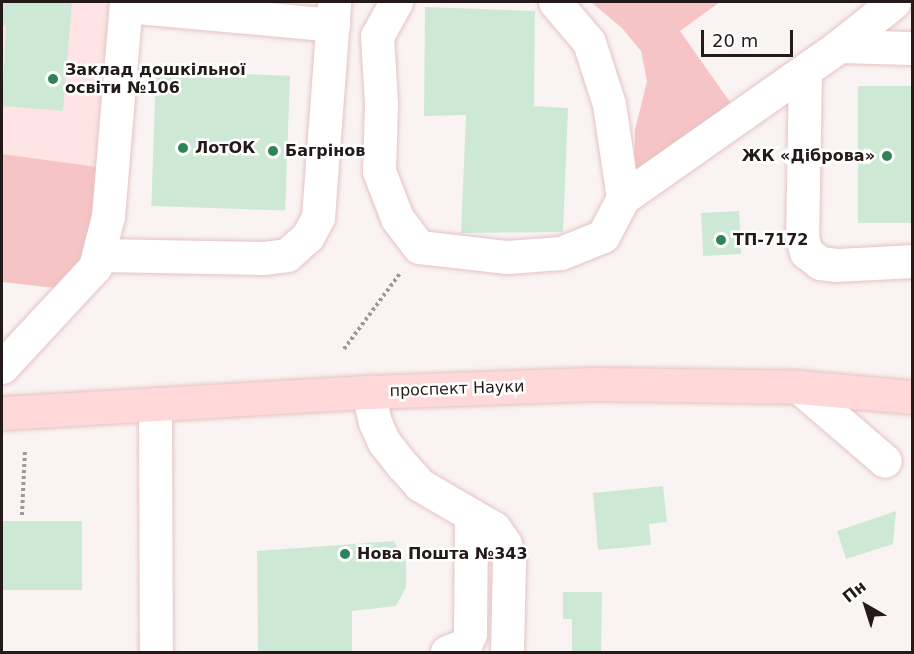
<!DOCTYPE html>
<meta charset="utf-8">
<style>
body{margin:0}
#map{position:relative;width:914px;height:654px;overflow:hidden;background:#faf3f3;font-family:"DejaVu Sans",sans-serif}
div>[style]{position:absolute}
[style*='--x']{left:calc(var(--x)*1px);top:calc(var(--y)*1px);width:calc(var(--w)*1px);rotate:calc(var(--a)*1deg)}
.built>*{inset:0;background:#fee4e4}
.green>*{inset:0;background:#f6c4c4}
.building>*{inset:0;background:#cde9d6;transform-origin:0 0}
.path>*{height:4px;margin-top:-2px;transform-origin:0;background:repeating-linear-gradient(90deg,#a09797 0 3px,transparent 0 6px)}
.roads{filter:drop-shadow(0 0 2px #e5c3c3) drop-shadow(0 0 2px #e5c3c3)}
.minor>*{height:33px;margin:-16.5px;padding:0 16.5px;transform-origin:16.5px;border-radius:16.5px;background:#fff}
.major>*{height:33px;margin:-16.5px;padding:0 16.5px;transform-origin:16.5px;border-radius:16.5px;background:#ffd8d9}
.dots>*{width:16px;height:16px;translate:-50% -50%;box-sizing:border-box;border:3px solid #fff;border-radius:50%}
span{translate:-50% -50%;white-space:nowrap;text-align:center;line-height:1.15;-webkit-text-stroke:5px #fff;paint-order:stroke}
.poi-label{font-size:16px;color:#251a1a;font-weight:700}
.left{translate:0 -50%;text-align:left}
.right{translate:-100% -50%;text-align:right}
.street-label{font-size:16px;color:#251a1a}
.frame{position:absolute;inset:0;border:3px solid #251a1a;pointer-events:none}
.north{position:absolute;left:836px;top:576px;width:60px;height:60px;-webkit-text-stroke:4px #fff;paint-order:stroke;rotate:321deg;font-size:16px;font-weight:700;line-height:24px;text-align:center;color:#251a1a}
.north::after{content:'';display:block;margin:auto;width:21px;height:27px;background:#251a1a;clip-path:polygon(50% 0,100% 100%,50% 72%,0 100%)}
.scale{position:absolute;left:701px;top:30px;width:92px;height:27px;box-sizing:border-box;border:3px solid #251a1a;border-top:0;padding-left:8px;font-size:18px;line-height:21px;white-space:nowrap;color:#251a1a;-webkit-text-stroke:4px #fff;paint-order:stroke}
</style>
<div id="map">
<div class="built">
<div style="clip-path:polygon(2px 2px,112px 2px,97px 167px,2px 282px)"></div>
</div>
<div class="green">
<div style="clip-path:polygon(591px 2px,720px 2px,680px 31px,737px 112px,634px 178px,635px 130px,647px 81px,641px 51px,622px 28px)"></div>
<div style="clip-path:polygon(2px 154px,97px 167px,95px 247px,55px 288px,2px 282px)"></div>
</div>
<div class="building">
<div style="clip-path:polygon(2px 2px,72px 2px,63px 111px,2px 106px,6px 26px,2px 26px)"></div>
<div style="clip-path:polygon(425px 7px,535px 11px,534px 106px,568px 108px,563px 232px,461px 233px,466px 115px,424px 116px)"></div>
<div style="left:156px;top:71px;width:134px;height:135px;rotate:2deg"></div>
<div style="left:912px;top:86px;width:137px;height:54px;rotate:90deg"></div>
<div style="left:739px;top:211px;width:43px;height:38px;rotate:87deg"></div>
<div style="clip-path:polygon(663px 486px,667px 522px,649px 524px,651px 545px,598px 550px,593px 493px)"></div>
<div style="clip-path:polygon(896px 511px,893px 544px,846px 559px,837px 531px)"></div>
<div style="left:2px;top:521px;width:80px;height:69px"></div>
<div style="clip-path:polygon(394px 541px,406px 562px,406px 587px,396px 606px,352px 611px,352px 652px,258px 652px,257px 551px)"></div>
<div style="clip-path:polygon(563px 592px,602px 592px,601px 652px,572px 652px,572px 619px,563px 619px)"></div>
</div>
<div class="path">
<div style="--x:344;--y:349;--w:96;--a:-53.5"></div>
<div style="--x:22;--y:515;--w:66;--a:-87.4"></div>
</div>
<div class="roads">
<div class="minor">
<div style="--x:396;--y:2;--w:39;--a:119"></div>
<div style="--x:377;--y:36;--w:68;--a:86.6"></div>
<div style="--x:381;--y:104;--w:67;--a:91.7"></div>
<div style="--x:379;--y:171;--w:50;--a:69"></div>
<div style="--x:397;--y:218;--w:36;--a:53"></div>
<div style="--x:419;--y:247;--w:89;--a:6.5"></div>
<div style="--x:507;--y:257;--w:54;--a:-4.2"></div>
<div style="--x:561;--y:253;--w:45;--a:-22"></div>
<div style="--x:603;--y:236;--w:43;--a:-62.2"></div>
<div style="--x:623;--y:198;--w:95;--a:-98.5"></div>
<div style="--x:609;--y:104;--w:65;--a:-107.9"></div>
<div style="--x:589;--y:42;--w:52;--a:-130.4"></div>
<div style="--x:126;--y:6;--w:208;--a:5.2"></div>
<div style="--x:839;--y:46;--w:70;--a:-38.7"></div>
<div style="--x:805;--y:71;--w:166;--a:91"></div>
<div style="--x:802;--y:237;--w:16;--a:75"></div>
<div style="--x:806;--y:252;--w:18;--a:38"></div>
<div style="--x:820;--y:263;--w:16;--a:7"></div>
<div style="--x:836;--y:265;--w:76;--a:-3"></div>
<div style="--x:623;--y:198;--w:264;--a:-35.1"></div>
<div style="--x:839;--y:46;--w:73;--a:1.6"></div>
<div style="--x:98;--y:255;--w:166;--a:1"></div>
<div style="--x:264;--y:258;--w:23;--a:-7"></div>
<div style="--x:287;--y:255;--w:28;--a:-42"></div>
<div style="--x:308;--y:236;--w:21;--a:-62"></div>
<div style="--x:318;--y:217;--w:216;--a:-85.7"></div>
<div style="--x:2;--y:367;--w:137;--a:-47.1"></div>
<div style="--x:95;--y:267;--w:53;--a:-75.7"></div>
<div style="--x:108;--y:216;--w:215;--a:-85.2"></div>
<div style="--x:799;--y:387;--w:113;--a:40.7"></div>
<div style="--x:368;--y:392;--w:31;--a:77"></div>
<div style="--x:375;--y:422;--w:22;--a:66"></div>
<div style="--x:384;--y:442;--w:31;--a:52"></div>
<div style="--x:403;--y:466;--w:25;--a:48"></div>
<div style="--x:420;--y:485;--w:86;--a:30.2"></div>
<div style="--x:494;--y:528;--w:19;--a:55"></div>
<div style="--x:505;--y:544;--w:18;--a:77"></div>
<div style="--x:509;--y:562;--w:90;--a:91.3"></div>
<div style="--x:155;--y:404;--w:248;--a:89.8"></div>
<div style="--x:447;--y:652;--w:19;--a:-21"></div>
<div style="--x:465;--y:645;--w:12;--a:-66"></div>
<div style="--x:470;--y:634;--w:119;--a:-89.5"></div>
</div>
<div class="major">
<div style="--x:2;--y:413;--w:367;--a:-3.3"></div>
<div style="--x:368;--y:392;--w:226;--a:-2"></div>
<div style="--x:594;--y:384;--w:205;--a:0.8"></div>
<div style="--x:799;--y:387;--w:113;--a:5.1"></div>
</div>
</div>
<div class="dots">
<div style="left:53px;top:79px;background:#2f8457"></div>
<div style="left:183px;top:148px;background:#2f8457"></div>
<div style="left:273px;top:151px;background:#2f8457"></div>
<div style="left:887px;top:156px;background:#2f8457"></div>
<div style="left:721px;top:240px;background:#2f8457"></div>
<div style="left:345px;top:554px;background:#2f8457"></div>
</div>
<div class="poi-label">
<span class="left" style="left:65px;top:79px">Заклад дошкільної<br>освіти №106</span>
<span class="left" style="left:195px;top:148px">ЛотОК</span>
<span class="left" style="left:285px;top:151px">Багрінов</span>
<span class="right" style="left:875px;top:156px">ЖК «Діброва»</span>
<span class="left" style="left:733px;top:240px">ТП-7172</span>
<span class="left" style="left:357px;top:554px">Нова Пошта №343</span>
</div>
<div class="street-label">
<span style="left:457px;top:389px;rotate:-2deg">проспект Науки</span>
</div>
<div class="frame"></div>
<div class="north">Пн</div>
<div class="scale">20 m</div>
</div>
